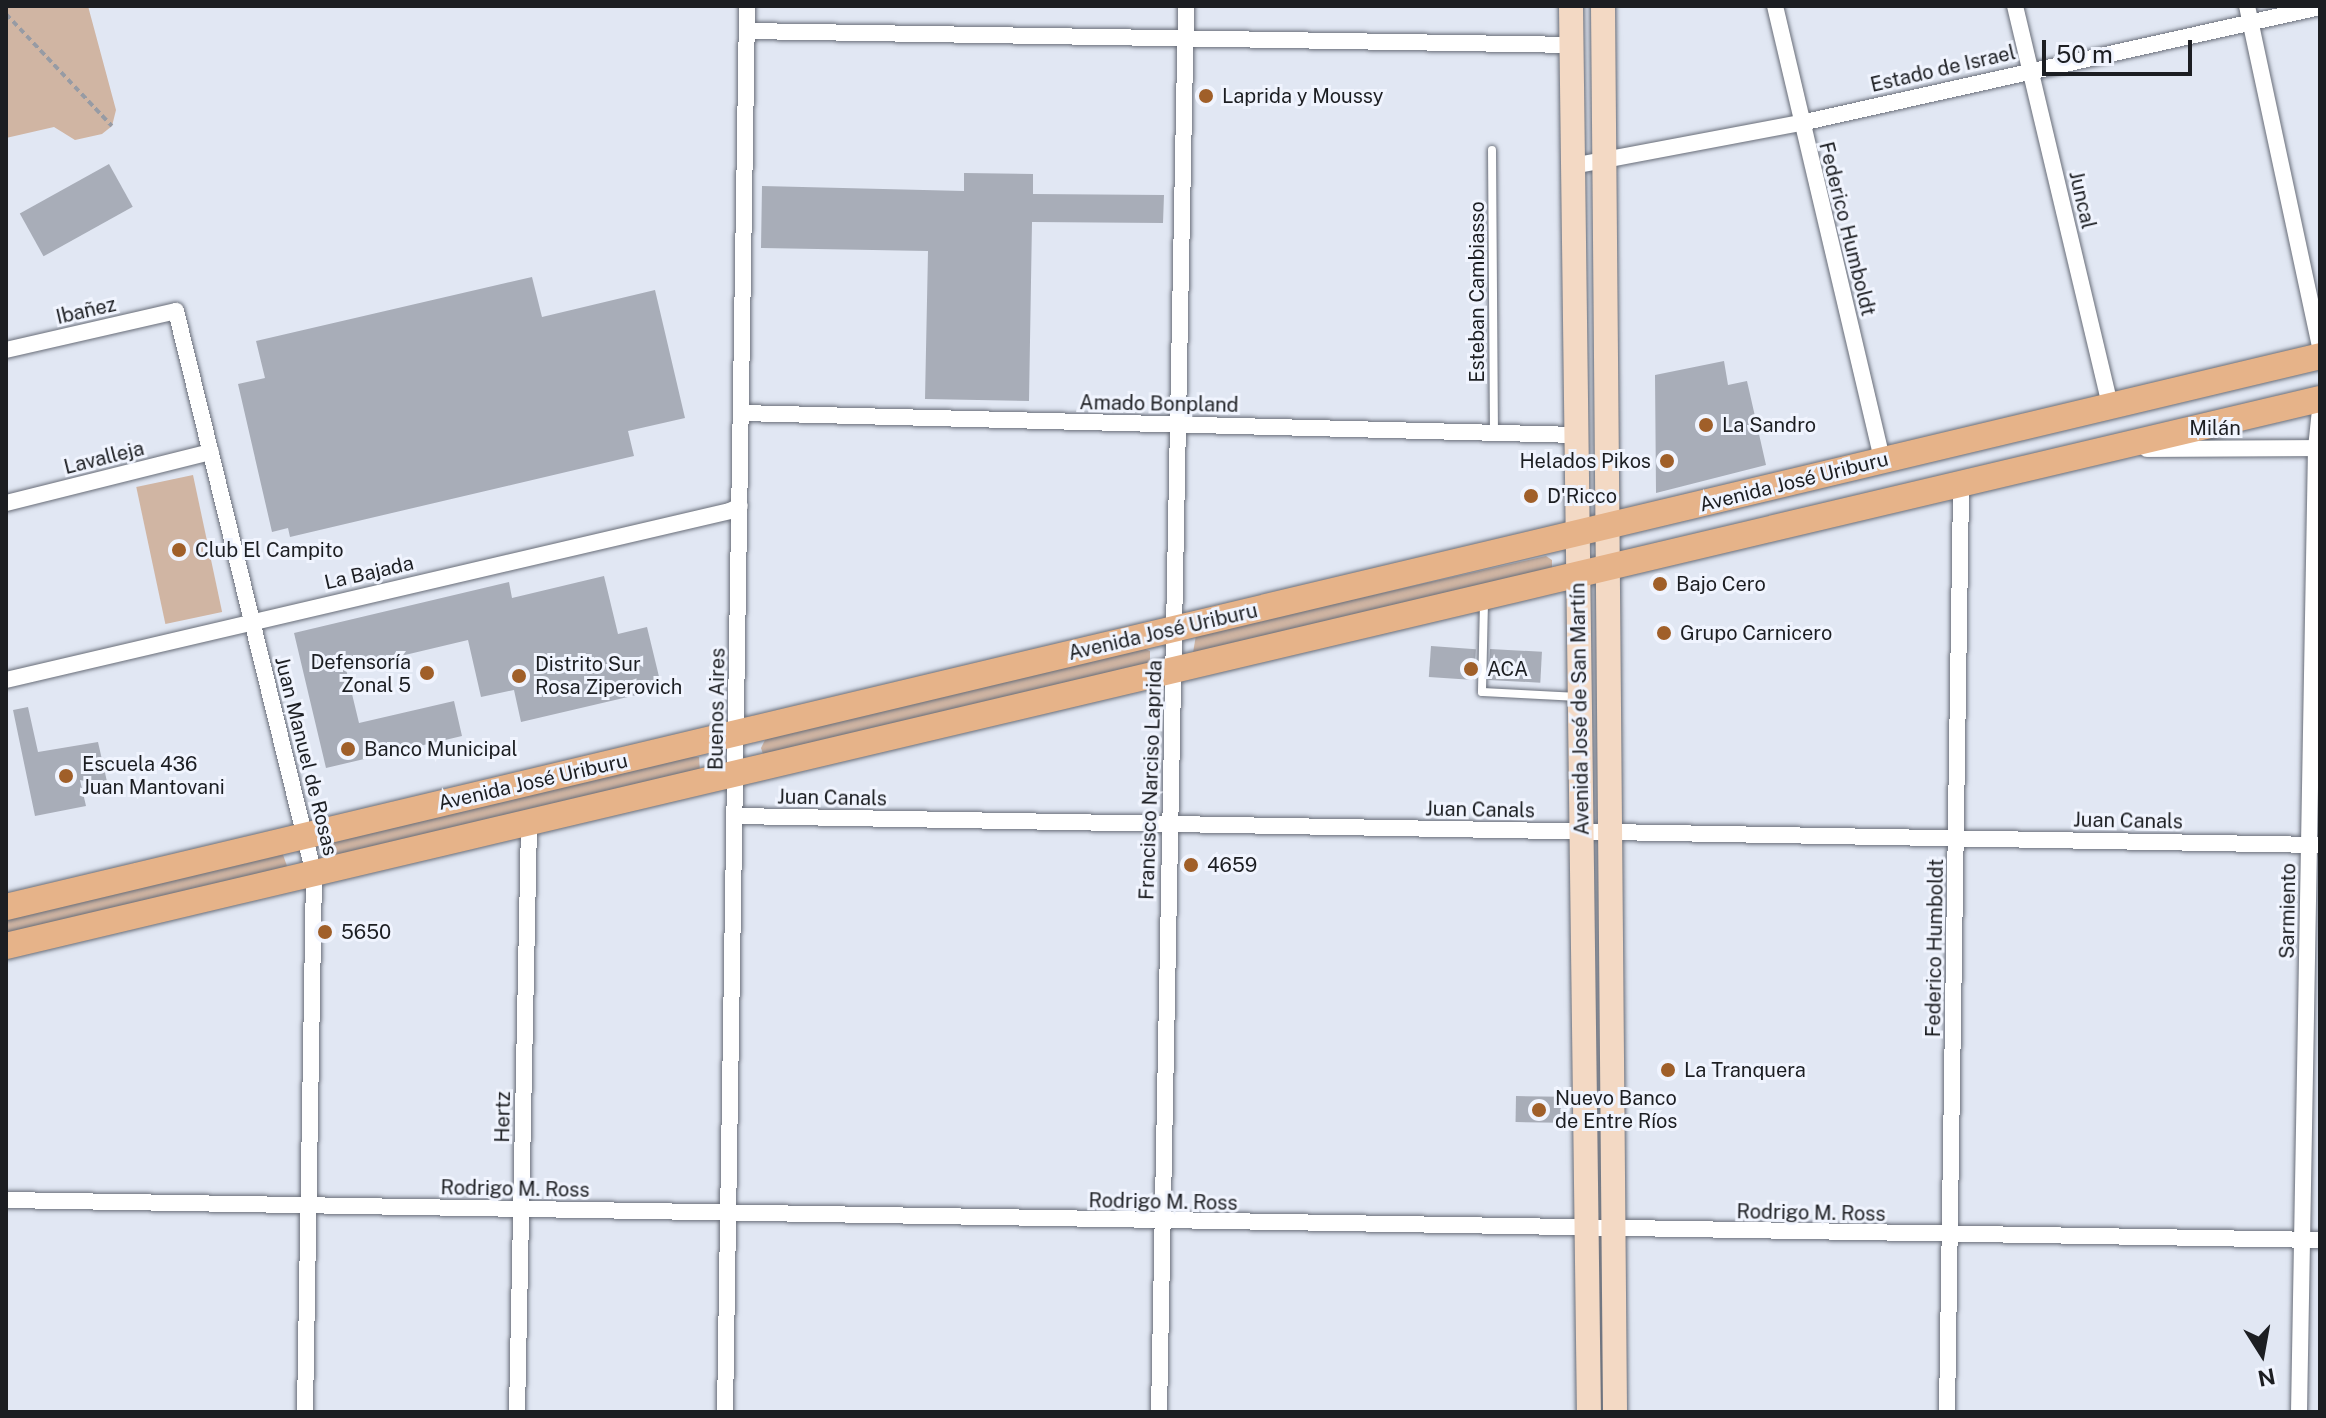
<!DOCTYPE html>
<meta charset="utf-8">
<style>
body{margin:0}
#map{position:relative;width:2326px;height:1418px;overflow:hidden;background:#e1e7f3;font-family:"Public Sans",sans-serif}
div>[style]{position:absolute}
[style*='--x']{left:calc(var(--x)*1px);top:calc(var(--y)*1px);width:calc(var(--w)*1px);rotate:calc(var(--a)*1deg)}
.green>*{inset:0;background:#d0b5a3;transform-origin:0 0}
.building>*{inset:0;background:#a8adb8;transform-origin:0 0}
.path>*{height:4px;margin-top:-2px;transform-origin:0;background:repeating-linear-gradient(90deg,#979ba4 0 6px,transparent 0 10px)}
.roads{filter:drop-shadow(0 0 2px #686d78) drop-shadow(0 0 2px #686d78)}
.lane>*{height:8px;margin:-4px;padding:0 4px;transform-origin:4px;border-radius:4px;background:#fff}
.street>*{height:16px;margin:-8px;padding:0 8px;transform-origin:8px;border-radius:8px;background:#fff}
.secondary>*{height:24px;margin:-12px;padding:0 12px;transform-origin:12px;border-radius:12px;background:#f3d9c4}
.primary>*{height:26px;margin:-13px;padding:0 13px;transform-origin:13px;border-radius:13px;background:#e6b389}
.dots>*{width:22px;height:22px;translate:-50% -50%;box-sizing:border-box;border:4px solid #f0f4fe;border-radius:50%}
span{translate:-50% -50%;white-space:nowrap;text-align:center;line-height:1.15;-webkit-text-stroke:6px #f0f4fe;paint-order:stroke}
.street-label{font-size:20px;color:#1c1e22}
.poi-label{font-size:20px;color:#1c1e22}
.left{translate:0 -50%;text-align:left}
.right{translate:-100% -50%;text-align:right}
.frame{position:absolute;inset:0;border:8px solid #1c1e22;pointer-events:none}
.north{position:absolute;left:2222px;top:1314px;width:80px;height:80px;-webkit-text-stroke:6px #f0f4fe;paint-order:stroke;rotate:169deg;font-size:22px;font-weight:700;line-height:32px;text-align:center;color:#1c1e22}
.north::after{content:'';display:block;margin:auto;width:28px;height:36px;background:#1c1e22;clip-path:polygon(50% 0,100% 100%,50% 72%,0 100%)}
.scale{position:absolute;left:2042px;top:40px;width:150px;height:36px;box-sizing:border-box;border:4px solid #1c1e22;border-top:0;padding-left:10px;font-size:24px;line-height:28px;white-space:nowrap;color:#1c1e22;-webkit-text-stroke:6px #f0f4fe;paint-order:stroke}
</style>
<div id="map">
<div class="green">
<div style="clip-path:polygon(6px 6px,88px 6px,116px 110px,112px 126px,102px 134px,75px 140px,54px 127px,6px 138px)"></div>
<div style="left:193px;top:475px;width:140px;height:58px;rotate:78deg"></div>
<div style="clip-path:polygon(1546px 556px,1552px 560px,1552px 568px,1193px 653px,1196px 635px)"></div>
<div style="clip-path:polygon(1143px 648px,1150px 651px,1150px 664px,763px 754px,761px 748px,765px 740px,776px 736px)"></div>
<div style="clip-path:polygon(690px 757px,699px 757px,700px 772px,333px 856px,327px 855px,325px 848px,329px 843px)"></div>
<div style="clip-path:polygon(282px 852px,287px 866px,276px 874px,6px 937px,6px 917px)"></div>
</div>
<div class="building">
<div style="left:109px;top:164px;width:49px;height:102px;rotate:61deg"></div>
<div style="clip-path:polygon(964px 173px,1033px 174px,1033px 194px,1164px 195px,1163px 223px,1032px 222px,1029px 401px,925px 399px,928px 251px,761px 248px,762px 186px,964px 191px)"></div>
<div style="clip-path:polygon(532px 277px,542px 317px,655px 290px,685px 418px,628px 431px,634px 456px,290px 537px,288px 528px,272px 532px,238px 384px,265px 378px,256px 341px)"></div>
<div style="clip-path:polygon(1724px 361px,1728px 385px,1747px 381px,1766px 465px,1656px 493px,1655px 375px)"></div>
<div style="clip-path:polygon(604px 576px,618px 634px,647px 627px,662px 689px,521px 722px,514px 690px,481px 697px,468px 640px,346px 669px,359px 723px,454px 701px,462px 736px,326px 768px,294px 633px,509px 582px,512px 598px)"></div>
<div style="left:1431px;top:646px;width:45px;height:31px;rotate:4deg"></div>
<div style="left:1490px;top:649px;width:52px;height:31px;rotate:3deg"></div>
<div style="clip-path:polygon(28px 707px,38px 752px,98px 742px,108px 786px,80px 780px,86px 806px,35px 816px,13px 710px)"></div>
<div style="left:1516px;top:1096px;width:45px;height:26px;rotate:1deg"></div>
</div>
<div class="path">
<div style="--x:6;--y:14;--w:154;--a:46.6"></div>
</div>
<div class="roads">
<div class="lane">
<div style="--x:1492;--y:150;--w:282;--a:89.6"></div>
<div style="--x:1484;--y:602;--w:90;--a:91.3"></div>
<div style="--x:1482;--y:692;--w:97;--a:3"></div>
</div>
<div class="street">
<div style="--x:1775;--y:6;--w:466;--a:76.7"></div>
<div style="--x:2015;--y:6;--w:409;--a:76.6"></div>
<div style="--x:2247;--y:6;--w:348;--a:77.9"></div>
<div style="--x:747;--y:31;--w:825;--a:0.97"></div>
<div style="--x:1573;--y:166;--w:232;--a:-10.7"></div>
<div style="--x:1801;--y:123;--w:532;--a:-12.6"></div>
<div style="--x:6;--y:350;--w:174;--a:-12.9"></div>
<div style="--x:176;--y:311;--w:580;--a:76.23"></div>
<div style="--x:314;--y:874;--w:538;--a:90.96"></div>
<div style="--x:742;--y:413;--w:834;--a:1.51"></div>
<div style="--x:2147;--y:449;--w:173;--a:-0.3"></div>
<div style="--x:6;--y:503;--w:211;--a:-14"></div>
<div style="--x:6;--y:680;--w:743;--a:-13.14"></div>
<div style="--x:730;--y:511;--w:11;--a:-27"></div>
<div style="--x:736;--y:816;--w:1584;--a:1.05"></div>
<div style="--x:6;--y:1200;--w:2314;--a:0.99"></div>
<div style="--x:517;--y:1412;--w:589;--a:-88.83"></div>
<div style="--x:725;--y:1412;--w:1406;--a:-89.1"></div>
<div style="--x:1159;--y:1412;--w:1406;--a:-88.9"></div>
<div style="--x:1947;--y:1412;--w:927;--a:-89.13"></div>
<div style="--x:2299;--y:1412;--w:964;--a:-88.99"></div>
<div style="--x:2316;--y:448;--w:38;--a:-84"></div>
</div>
<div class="secondary">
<div style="--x:1571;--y:6;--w:1406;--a:89.27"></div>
<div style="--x:1603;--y:6;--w:1406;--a:89.51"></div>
</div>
<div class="primary">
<div style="--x:6;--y:907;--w:2379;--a:-13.39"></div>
<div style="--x:6;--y:946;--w:2378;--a:-13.3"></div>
</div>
</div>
<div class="dots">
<div style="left:1206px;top:96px;background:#a05f29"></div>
<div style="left:1706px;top:425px;background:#a05f29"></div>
<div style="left:1667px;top:461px;background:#a05f29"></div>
<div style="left:1531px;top:496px;background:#a05f29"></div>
<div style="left:179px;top:550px;background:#a05f29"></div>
<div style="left:1660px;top:584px;background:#a05f29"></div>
<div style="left:1664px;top:633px;background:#a05f29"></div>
<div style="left:1471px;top:669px;background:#a05f29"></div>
<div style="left:427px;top:673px;background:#a05f29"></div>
<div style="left:519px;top:676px;background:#a05f29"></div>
<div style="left:348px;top:749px;background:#a05f29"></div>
<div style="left:66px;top:776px;background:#a05f29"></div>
<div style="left:1191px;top:865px;background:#a05f29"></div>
<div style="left:325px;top:932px;background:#a05f29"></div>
<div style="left:1668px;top:1070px;background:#a05f29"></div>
<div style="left:1539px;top:1110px;background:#a05f29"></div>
</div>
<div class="street-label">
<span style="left:1943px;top:69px;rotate:-13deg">Estado de Israel</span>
<span style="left:2082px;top:200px;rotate:77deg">Juncal</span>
<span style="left:1847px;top:229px;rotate:76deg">Federico Humboldt</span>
<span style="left:1477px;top:292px;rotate:-90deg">Esteban Cambiasso</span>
<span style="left:86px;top:311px;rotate:-13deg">Ibañez</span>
<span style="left:1159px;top:404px;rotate:1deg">Amado Bonpland</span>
<span style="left:2215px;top:428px">Milán</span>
<span style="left:104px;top:458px;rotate:-14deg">Lavalleja</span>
<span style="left:1794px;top:482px;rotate:-14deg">Avenida José Uriburu</span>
<span style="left:369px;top:573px;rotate:-13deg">La Bajada</span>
<span style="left:1163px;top:632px;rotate:-13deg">Avenida José Uriburu</span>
<span style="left:717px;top:709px;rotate:-89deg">Buenos Aires</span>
<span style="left:1580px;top:709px;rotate:-91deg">Avenida José de San Martín</span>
<span style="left:306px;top:756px;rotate:76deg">Juan Manuel de Rosas</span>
<span style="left:1151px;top:780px;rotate:-88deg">Francisco Narciso Laprida</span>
<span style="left:533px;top:782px;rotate:-13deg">Avenida José Uriburu</span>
<span style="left:832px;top:798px;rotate:1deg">Juan Canals</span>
<span style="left:1480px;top:810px;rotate:1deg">Juan Canals</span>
<span style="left:2128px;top:821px;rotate:1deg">Juan Canals</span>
<span style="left:2288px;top:911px;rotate:-89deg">Sarmiento</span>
<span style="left:1935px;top:948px;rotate:-89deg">Federico Humboldt</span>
<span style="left:503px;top:1117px;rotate:-89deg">Hertz</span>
<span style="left:515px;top:1189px;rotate:1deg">Rodrigo M. Ross</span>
<span style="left:1163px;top:1202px;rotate:1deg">Rodrigo M. Ross</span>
<span style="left:1811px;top:1213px;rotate:1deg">Rodrigo M. Ross</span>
</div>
<div class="poi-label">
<span class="left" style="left:1222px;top:96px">Laprida y Moussy</span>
<span class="left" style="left:1722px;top:425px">La Sandro</span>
<span class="right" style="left:1651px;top:461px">Helados Pikos</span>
<span class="left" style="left:1547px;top:496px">D'Ricco</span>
<span class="left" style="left:195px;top:550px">Club El Campito</span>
<span class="left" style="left:1676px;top:584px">Bajo Cero</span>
<span class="left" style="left:1680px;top:633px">Grupo Carnicero</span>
<span class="right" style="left:411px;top:674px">Defensoría<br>Zonal 5</span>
<span class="left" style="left:535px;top:676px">Distrito Sur<br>Rosa Ziperovich</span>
<span class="left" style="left:1487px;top:669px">ACA</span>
<span class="left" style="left:364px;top:749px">Banco Municipal</span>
<span class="left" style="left:82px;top:776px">Escuela 436<br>Juan Mantovani</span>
<span class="left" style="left:1207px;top:865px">4659</span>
<span class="left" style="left:341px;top:932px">5650</span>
<span class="left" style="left:1684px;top:1070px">La Tranquera</span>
<span class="left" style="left:1555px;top:1110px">Nuevo Banco<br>de Entre Ríos</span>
</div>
<div class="frame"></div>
<div class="north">N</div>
<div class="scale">50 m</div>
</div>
